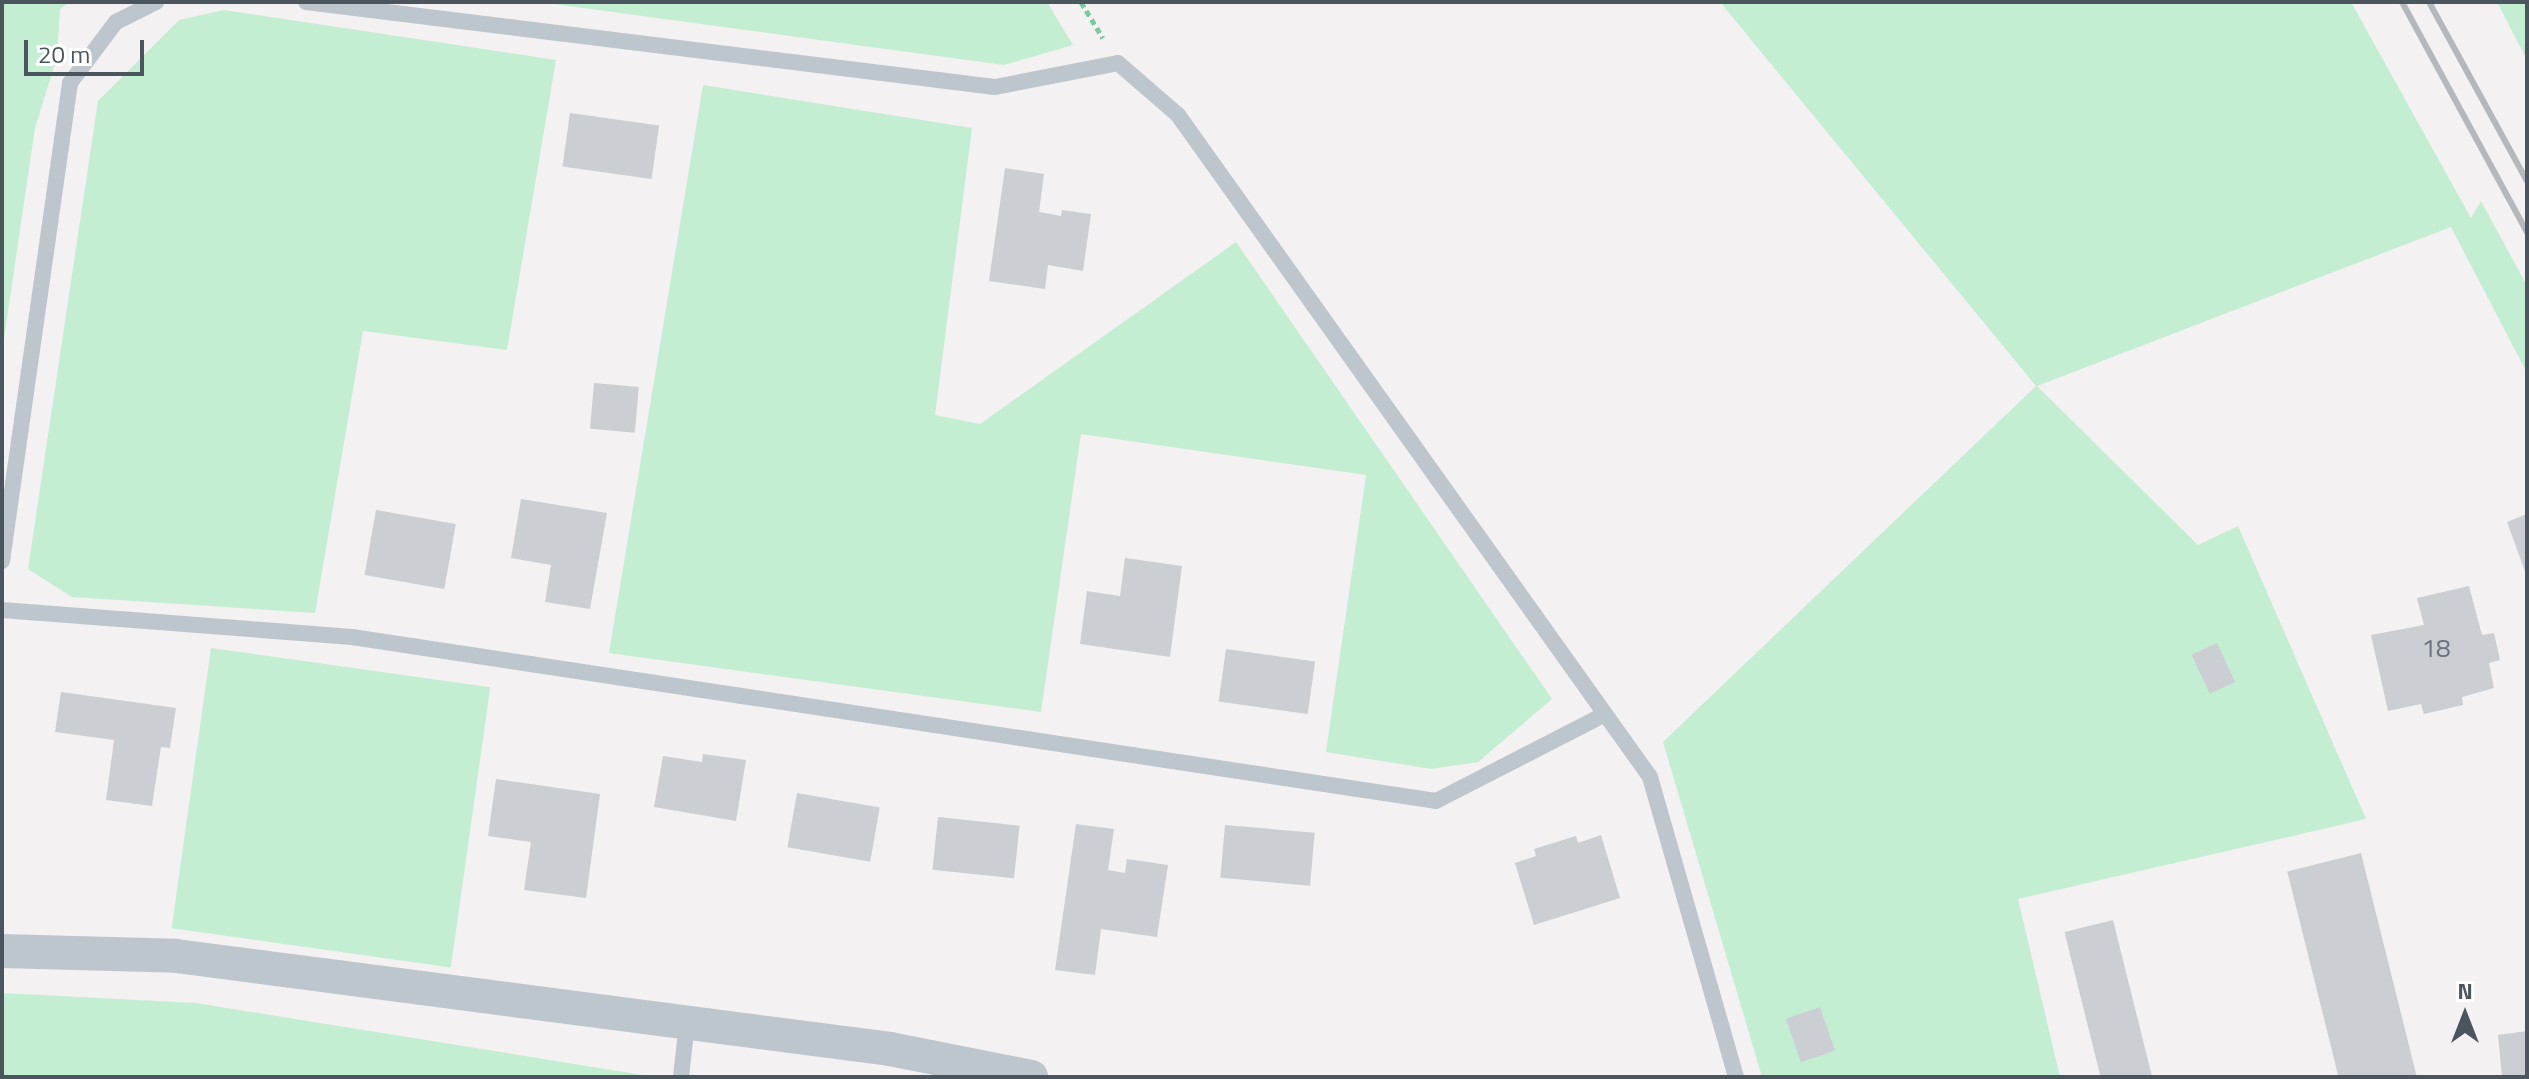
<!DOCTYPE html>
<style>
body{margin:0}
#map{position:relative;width:2529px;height:1079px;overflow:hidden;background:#f3f1f1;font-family:"Titillium Web",sans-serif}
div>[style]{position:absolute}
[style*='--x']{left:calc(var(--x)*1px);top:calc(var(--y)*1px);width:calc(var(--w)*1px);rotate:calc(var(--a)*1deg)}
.green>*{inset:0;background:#c3eed2;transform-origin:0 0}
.building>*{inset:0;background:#cbced3;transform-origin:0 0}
.path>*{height:5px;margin-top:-2.5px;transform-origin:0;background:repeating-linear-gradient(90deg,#7ccaa2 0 6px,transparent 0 10px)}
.service>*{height:16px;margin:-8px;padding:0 8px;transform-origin:8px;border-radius:8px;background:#bec6cd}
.minor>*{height:34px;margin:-17px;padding:0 17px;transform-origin:17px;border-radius:17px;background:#bec6cd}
.rail>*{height:6px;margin:-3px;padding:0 3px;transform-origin:3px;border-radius:3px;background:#b4b7bb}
span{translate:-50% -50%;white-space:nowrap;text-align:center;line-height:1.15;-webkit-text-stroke:8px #fff;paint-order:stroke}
.number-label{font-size:26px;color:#6a737b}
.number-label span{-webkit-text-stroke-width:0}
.frame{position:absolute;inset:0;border:4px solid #4a555e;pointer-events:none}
.north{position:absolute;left:2425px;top:975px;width:80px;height:80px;-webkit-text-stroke:6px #fff;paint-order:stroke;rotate:0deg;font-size:22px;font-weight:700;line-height:32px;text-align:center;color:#4a555e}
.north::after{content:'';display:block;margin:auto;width:28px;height:36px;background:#4a555e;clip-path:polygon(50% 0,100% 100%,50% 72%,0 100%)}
.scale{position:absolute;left:24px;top:40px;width:120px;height:36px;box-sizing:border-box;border:4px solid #4a555e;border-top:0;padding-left:10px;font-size:24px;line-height:28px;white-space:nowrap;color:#4a555e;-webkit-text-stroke:6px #fff;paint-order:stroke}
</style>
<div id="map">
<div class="green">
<div style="clip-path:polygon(2px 2px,70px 2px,60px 9px,57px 57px,35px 128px,2px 352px)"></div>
<div style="clip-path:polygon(539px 2px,1047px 2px,1073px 45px,1004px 65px)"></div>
<div style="clip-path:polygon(1720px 2px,2351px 2px,2471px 218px,2481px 201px,2527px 286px,2527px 373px,2451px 227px,2037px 386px,2198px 545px,2238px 526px,2366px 819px,2018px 899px,2060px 1077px,1762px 1077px,1663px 742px,2036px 386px)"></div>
<div style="clip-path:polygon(2497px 2px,2527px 2px,2527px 60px)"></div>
<div style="clip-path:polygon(224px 10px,556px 60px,507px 350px,363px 331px,315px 613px,72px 597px,28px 569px,98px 101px,179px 20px)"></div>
<div style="clip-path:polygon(703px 85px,972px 128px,935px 415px,980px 424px,1236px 242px,1552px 699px,1478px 762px,1431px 769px,1326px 752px,1366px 475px,1081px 434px,1041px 712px,609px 653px)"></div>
<div style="left:211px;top:648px;width:282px;height:283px;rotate:8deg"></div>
<div style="clip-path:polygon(2px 993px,196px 1003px,655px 1077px,2px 1077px)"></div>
</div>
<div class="building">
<div style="left:570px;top:113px;width:90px;height:54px;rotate:8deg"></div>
<div style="clip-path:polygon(1005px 168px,1044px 174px,1039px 212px,1061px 216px,1062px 210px,1091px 214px,1083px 271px,1048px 265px,1045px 289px,989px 281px)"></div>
<div style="left:594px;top:383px;width:45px;height:46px;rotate:5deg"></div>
<div style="clip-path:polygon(521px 499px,607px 513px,590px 609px,545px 602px,551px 565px,511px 558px)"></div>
<div style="left:376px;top:510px;width:81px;height:66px;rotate:10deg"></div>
<div style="clip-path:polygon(2527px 514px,2527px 577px,2507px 522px)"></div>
<div style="clip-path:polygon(1125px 558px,1182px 566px,1170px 657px,1080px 644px,1087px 591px,1120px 596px)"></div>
<div style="clip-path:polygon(2469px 586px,2482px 635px,2494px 633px,2500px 660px,2489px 663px,2494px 688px,2462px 697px,2463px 705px,2424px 714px,2421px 704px,2388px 711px,2371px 635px,2424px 625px,2417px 598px)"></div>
<div style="left:2217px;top:643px;width:43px;height:28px;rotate:65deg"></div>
<div style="left:1226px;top:649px;width:90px;height:53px;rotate:8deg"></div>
<div style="clip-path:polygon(61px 692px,176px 708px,170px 748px,161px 747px,152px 806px,106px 800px,114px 740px,55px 732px)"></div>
<div style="clip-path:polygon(703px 754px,746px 760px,736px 821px,654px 807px,663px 756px,702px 762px)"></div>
<div style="clip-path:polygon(496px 779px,600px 794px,586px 898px,524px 890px,531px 842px,488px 836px)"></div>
<div style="left:797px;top:793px;width:84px;height:55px;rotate:10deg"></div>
<div style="left:938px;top:817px;width:82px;height:53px;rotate:6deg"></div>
<div style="clip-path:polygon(1076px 824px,1114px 829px,1108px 870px,1125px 873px,1127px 859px,1168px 865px,1157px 937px,1101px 929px,1095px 975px,1055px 970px)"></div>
<div style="left:1225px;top:825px;width:90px;height:53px;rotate:5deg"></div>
<div style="clip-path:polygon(1601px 835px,1620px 898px,1534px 925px,1515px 863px,1536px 856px,1534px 849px,1576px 836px,1578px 843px)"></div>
<div style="left:2361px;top:853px;width:231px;height:76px;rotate:76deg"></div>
<div style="left:2113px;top:920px;width:162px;height:50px;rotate:76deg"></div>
<div style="left:1820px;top:1007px;width:46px;height:36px;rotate:71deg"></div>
<div style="clip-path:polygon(2527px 1031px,2527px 1077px,2502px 1077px,2498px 1035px)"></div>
</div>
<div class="path">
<div style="--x:1081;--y:2;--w:42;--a:58.6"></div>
</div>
<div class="service">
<div style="--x:306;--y:2;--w:694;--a:7.03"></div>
<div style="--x:995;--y:87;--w:125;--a:-11"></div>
<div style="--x:1118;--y:63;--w:79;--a:40.9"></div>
<div style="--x:1178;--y:115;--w:813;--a:54.51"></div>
<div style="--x:1650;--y:777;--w:312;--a:74"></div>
<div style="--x:2;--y:561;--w:483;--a:-81.9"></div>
<div style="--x:70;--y:83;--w:76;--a:-53"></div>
<div style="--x:116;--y:22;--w:45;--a:-26.6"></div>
<div style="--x:2;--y:610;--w:351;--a:4.4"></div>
<div style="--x:352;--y:637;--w:1096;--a:8.6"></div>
<div style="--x:1436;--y:801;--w:188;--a:-27.2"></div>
<div style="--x:681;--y:1077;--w:54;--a:-83.7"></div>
</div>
<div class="minor">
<div style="--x:2;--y:951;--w:174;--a:1.6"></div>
<div style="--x:176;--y:956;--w:720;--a:7.42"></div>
<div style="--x:890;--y:1049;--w:144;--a:11.2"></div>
</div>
<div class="rail">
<div style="--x:2402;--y:2;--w:262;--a:61.5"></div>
<div style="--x:2429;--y:2;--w:204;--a:61.3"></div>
</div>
<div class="number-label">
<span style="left:2436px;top:648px">18</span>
</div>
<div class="frame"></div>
<div class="north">N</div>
<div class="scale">20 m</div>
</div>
